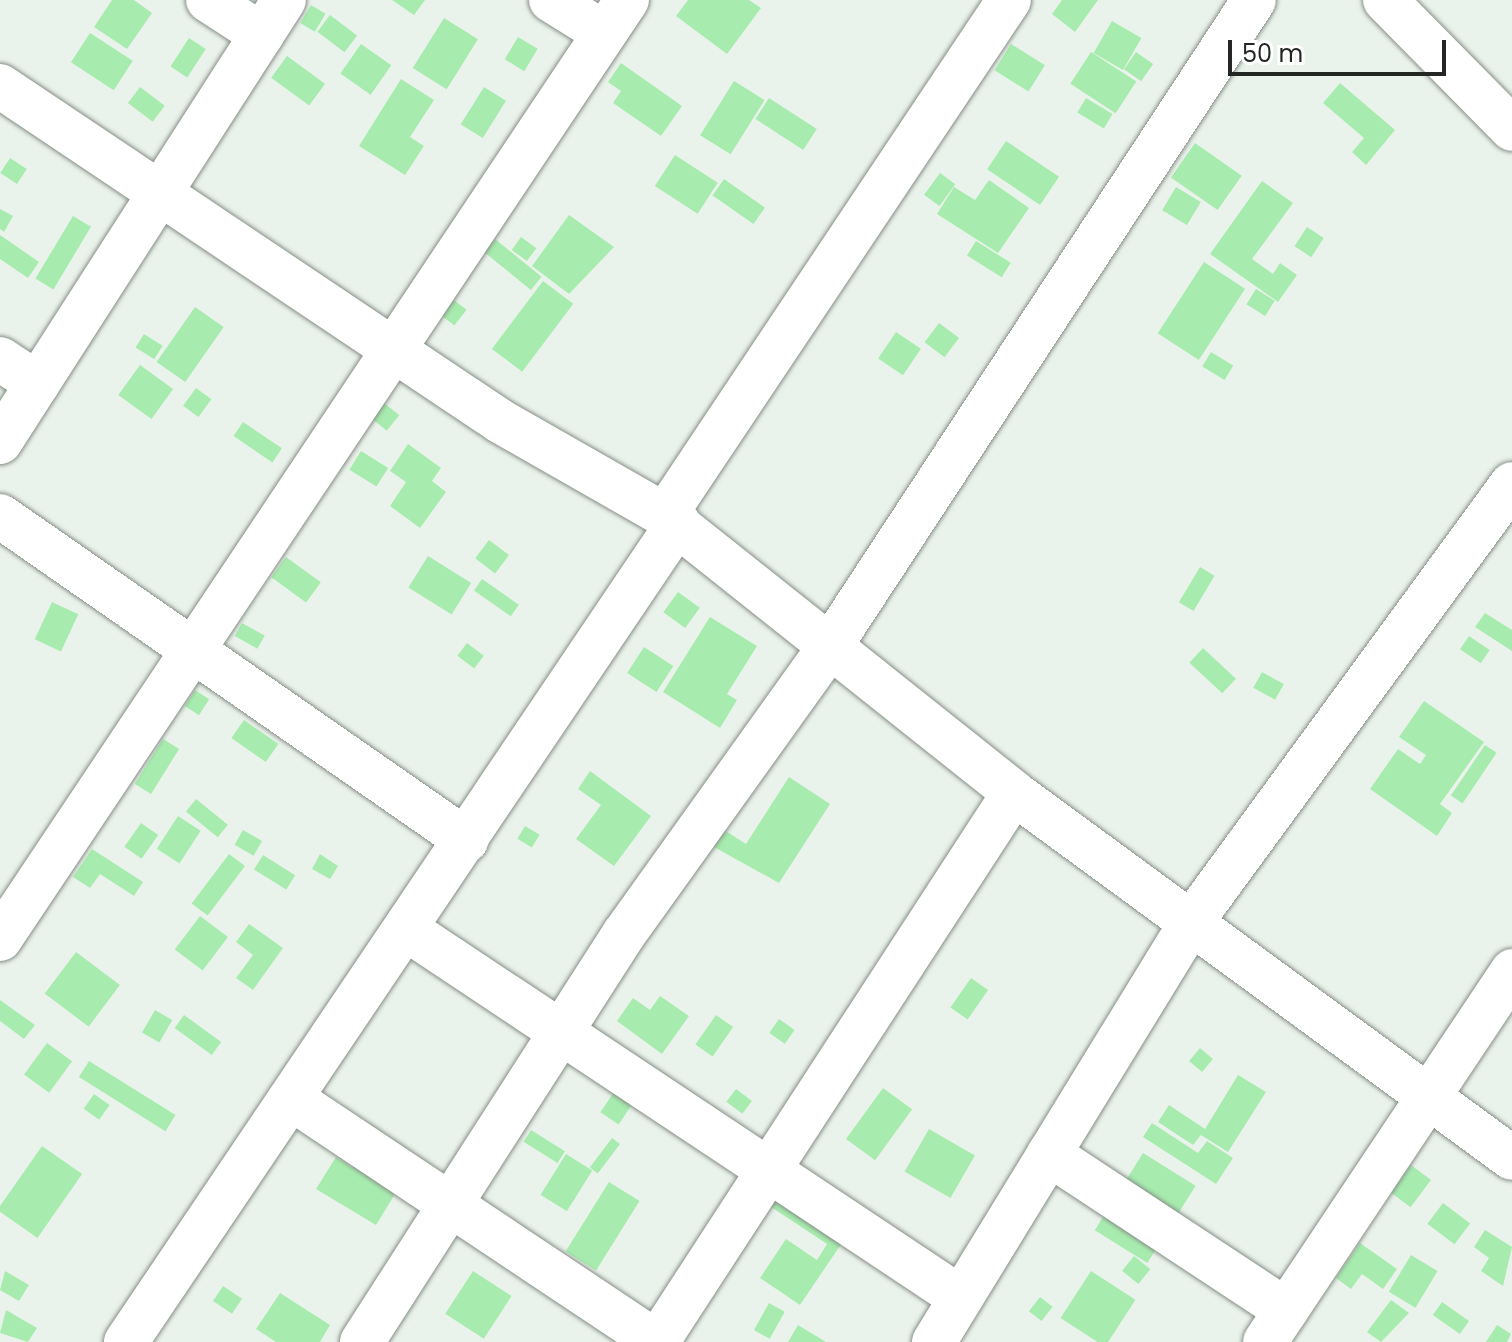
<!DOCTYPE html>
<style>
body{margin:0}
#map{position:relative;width:1512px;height:1342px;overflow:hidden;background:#eaf3eb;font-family:Poppins,sans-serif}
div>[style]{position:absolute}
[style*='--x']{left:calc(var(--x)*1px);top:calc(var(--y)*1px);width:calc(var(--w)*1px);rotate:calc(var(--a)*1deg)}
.building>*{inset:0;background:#a7ecae;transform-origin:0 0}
.roads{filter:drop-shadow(0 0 2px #868e87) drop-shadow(0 0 2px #868e87)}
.minor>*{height:44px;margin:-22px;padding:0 22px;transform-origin:22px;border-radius:22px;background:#fff}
span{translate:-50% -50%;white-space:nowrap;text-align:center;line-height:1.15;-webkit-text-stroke:7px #fff;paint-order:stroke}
.scale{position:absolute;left:1228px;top:40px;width:218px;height:36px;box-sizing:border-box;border:4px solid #232623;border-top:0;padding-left:10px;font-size:24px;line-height:28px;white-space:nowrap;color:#232623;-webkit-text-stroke:6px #fff;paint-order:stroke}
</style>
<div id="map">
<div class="building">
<div style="clip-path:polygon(112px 0,134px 0,152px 13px,127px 49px,94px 27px)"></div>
<div style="clip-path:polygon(392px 0,425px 0,414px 15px)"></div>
<div style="clip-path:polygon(688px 0,749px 0,761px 8px,727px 54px,676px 16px)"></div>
<div style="clip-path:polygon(1062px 0,1098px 0,1075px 32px,1052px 14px)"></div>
<div style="left:311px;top:5px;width:17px;height:21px;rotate:31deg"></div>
<div style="left:330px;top:15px;width:34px;height:21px;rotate:37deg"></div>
<div style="left:444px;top:18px;width:40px;height:59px;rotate:32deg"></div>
<div style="left:1112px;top:21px;width:34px;height:37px;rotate:30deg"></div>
<div style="left:90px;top:33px;width:51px;height:35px;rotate:33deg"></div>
<div style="left:518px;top:37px;width:23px;height:26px;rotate:31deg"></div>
<div style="left:189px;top:38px;width:20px;height:34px;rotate:33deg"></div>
<div style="left:361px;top:44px;width:37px;height:36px;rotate:35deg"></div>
<div style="left:1011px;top:44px;width:40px;height:31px;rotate:32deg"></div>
<div style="left:1091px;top:52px;width:54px;height:38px;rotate:33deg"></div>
<div style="left:1136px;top:52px;width:21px;height:21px;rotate:35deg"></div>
<div style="left:287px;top:56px;width:47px;height:27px;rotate:36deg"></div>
<div style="clip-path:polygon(621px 63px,682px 106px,661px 136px,613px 103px,621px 91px,608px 82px)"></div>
<div style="clip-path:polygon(401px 79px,434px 100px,410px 137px,424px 146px,405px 175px,359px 146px)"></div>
<div style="left:734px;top:81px;width:36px;height:64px;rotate:32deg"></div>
<div style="clip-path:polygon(1340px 83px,1395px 130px,1366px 165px,1352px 152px,1364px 138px,1323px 103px)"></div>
<div style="left:140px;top:87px;width:31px;height:20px;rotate:37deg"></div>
<div style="left:484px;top:87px;width:26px;height:44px;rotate:32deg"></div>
<div style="left:769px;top:98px;width:57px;height:25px;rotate:33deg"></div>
<div style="left:1086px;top:98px;width:31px;height:17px;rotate:31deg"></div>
<div style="left:1006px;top:141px;width:64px;height:34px;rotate:34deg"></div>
<div style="left:1195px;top:143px;width:57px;height:42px;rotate:35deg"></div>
<div style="left:675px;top:155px;width:51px;height:37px;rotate:33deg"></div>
<div style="left:10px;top:158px;width:20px;height:18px;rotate:33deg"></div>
<div style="left:940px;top:173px;width:19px;height:27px;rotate:36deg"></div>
<div style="left:724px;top:179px;width:50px;height:20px;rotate:35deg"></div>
<div style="clip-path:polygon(989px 180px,1029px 208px,998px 253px,937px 214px,954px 187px,975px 200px)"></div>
<div style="clip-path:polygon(1262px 181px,1293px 203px,1252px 259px,1273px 274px,1280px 263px,1297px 275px,1278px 302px,1210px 254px)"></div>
<div style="left:1176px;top:187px;width:29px;height:27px;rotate:31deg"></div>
<div style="clip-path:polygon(0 209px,13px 216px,4px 232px,0 229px)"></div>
<div style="clip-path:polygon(569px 215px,614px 247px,569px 294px,532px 266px)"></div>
<div style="left:73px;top:216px;width:21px;height:73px;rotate:31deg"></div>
<div style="left:1307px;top:227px;width:20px;height:23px;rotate:33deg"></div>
<div style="clip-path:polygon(0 235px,39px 262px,28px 278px,0 259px)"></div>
<div style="left:521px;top:237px;width:19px;height:16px;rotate:36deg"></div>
<div style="left:495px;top:239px;width:60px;height:17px;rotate:39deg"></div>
<div style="left:976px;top:241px;width:41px;height:17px;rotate:32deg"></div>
<div style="left:1204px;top:262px;width:49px;height:85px;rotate:33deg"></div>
<div style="left:543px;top:281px;width:38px;height:85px;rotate:37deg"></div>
<div style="left:1256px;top:289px;width:22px;height:18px;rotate:32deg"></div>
<div style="left:454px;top:300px;width:16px;height:20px;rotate:38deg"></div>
<div style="left:195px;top:307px;width:35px;height:67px;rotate:35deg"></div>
<div style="left:939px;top:323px;width:25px;height:24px;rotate:37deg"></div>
<div style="left:896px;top:332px;width:30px;height:32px;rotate:34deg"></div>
<div style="left:144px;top:334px;width:22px;height:16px;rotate:32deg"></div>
<div style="left:1211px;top:352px;width:26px;height:17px;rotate:31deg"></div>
<div style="left:140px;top:365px;width:41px;height:37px;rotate:36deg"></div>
<div style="left:196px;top:388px;width:19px;height:22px;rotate:36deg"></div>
<div style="left:383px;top:402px;width:21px;height:20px;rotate:39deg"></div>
<div style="left:243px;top:422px;width:47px;height:17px;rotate:34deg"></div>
<div style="clip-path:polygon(408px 444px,441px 468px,432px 481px,446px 492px,420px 528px,390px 506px,406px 482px,390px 471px)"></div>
<div style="left:361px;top:451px;width:32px;height:22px;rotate:32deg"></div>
<div style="left:489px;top:540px;width:25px;height:23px;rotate:37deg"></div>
<div style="left:428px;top:556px;width:51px;height:37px;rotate:32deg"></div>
<div style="left:286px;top:557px;width:43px;height:25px;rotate:36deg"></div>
<div style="left:1200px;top:567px;width:17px;height:41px;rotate:31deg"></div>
<div style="left:482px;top:579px;width:45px;height:14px;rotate:35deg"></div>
<div style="left:678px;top:592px;width:27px;height:25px;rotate:36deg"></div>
<div style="left:52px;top:602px;width:29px;height:41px;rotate:25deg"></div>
<div style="clip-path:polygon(1485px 613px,1512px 630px,1512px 651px,1475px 627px)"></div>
<div style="clip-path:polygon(710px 617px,757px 646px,727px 694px,737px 700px,720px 728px,663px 692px)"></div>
<div style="left:242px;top:623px;width:26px;height:15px;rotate:29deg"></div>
<div style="left:1469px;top:636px;width:25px;height:16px;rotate:34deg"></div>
<div style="left:467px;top:643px;width:21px;height:16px;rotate:37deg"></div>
<div style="left:644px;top:647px;width:35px;height:31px;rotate:33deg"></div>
<div style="left:1203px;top:648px;width:45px;height:20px;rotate:43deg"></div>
<div style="left:1262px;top:672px;width:25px;height:18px;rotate:29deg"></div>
<div style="left:195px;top:690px;width:17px;height:19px;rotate:33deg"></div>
<div style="clip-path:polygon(1424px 701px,1484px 742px,1440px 804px,1452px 813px,1437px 836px,1370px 789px,1398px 749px,1420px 764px,1426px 755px,1399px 737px)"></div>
<div style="left:244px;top:720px;width:42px;height:22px;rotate:35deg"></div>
<div style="left:163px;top:739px;width:19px;height:53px;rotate:32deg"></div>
<div style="left:1485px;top:745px;width:14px;height:61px;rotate:34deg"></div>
<div style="clip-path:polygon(590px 771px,651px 816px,614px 866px,576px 839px,601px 805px,578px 789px)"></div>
<div style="clip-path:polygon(789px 777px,830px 804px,779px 883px,714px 847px,724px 830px,746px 844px)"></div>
<div style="left:196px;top:799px;width:41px;height:16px;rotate:39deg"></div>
<div style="left:178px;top:816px;width:27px;height:39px;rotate:33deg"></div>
<div style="left:141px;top:823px;width:21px;height:29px;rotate:35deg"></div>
<div style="left:525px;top:826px;width:17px;height:15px;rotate:31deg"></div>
<div style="left:243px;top:830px;width:22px;height:17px;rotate:30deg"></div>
<div style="clip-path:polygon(92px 849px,143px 882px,134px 896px,100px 874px,90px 888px,73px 877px)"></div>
<div style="left:229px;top:854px;width:20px;height:62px;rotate:37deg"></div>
<div style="clip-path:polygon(320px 854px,338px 866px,330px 879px,312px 869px)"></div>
<div style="left:263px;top:855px;width:38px;height:17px;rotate:32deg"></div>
<div style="left:200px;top:916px;width:35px;height:42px;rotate:37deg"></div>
<div style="clip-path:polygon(249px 924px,283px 948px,253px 990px,236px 978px,253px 955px,236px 942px)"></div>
<div style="left:76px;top:952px;width:55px;height:52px;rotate:37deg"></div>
<div style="left:971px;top:978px;width:21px;height:36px;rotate:35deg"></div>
<div style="clip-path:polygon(660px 996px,689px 1016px,662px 1054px,617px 1021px,633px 998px,650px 1010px)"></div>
<div style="clip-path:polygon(0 1000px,35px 1025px,24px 1039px,0 1021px)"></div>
<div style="left:155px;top:1010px;width:20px;height:26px;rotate:30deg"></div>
<div style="left:184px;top:1015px;width:46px;height:16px;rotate:36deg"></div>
<div style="left:716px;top:1015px;width:21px;height:36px;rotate:35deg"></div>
<div style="left:779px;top:1019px;width:19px;height:17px;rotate:35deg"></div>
<div style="left:47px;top:1043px;width:31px;height:39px;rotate:36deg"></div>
<div style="left:1200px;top:1048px;width:17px;height:17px;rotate:40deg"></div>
<div style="left:89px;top:1061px;width:102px;height:19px;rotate:32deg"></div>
<div style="clip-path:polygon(1238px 1075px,1266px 1092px,1228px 1152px,1201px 1135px,1193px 1145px,1158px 1122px,1169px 1105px,1205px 1129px)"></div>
<div style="left:883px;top:1088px;width:36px;height:63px;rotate:36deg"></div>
<div style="left:616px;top:1089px;width:22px;height:28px;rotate:34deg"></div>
<div style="left:736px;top:1089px;width:20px;height:16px;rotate:37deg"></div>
<div style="left:94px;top:1094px;width:19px;height:18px;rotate:35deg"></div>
<div style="clip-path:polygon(1152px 1123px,1198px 1153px,1207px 1141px,1233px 1158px,1216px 1184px,1143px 1137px)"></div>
<div style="left:929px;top:1129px;width:53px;height:49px;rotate:30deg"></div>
<div style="left:531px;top:1130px;width:40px;height:14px;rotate:32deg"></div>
<div style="left:612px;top:1138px;width:10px;height:37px;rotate:37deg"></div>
<div style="clip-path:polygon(367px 1142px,411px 1168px,376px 1225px,316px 1189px,336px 1157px,352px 1167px)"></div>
<div style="left:42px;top:1146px;width:49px;height:78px;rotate:35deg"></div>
<div style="left:1143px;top:1153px;width:62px;height:91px;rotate:32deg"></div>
<div style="left:566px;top:1154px;width:31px;height:48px;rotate:32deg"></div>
<div style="left:1411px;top:1165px;width:25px;height:34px;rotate:37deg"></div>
<div style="left:609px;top:1182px;width:36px;height:82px;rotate:32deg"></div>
<div style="clip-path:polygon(773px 1185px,848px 1234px,800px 1305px,760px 1278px,786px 1239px,817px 1260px,827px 1244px,762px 1201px)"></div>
<div style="left:1443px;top:1203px;width:34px;height:26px;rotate:37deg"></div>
<div style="clip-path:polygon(1485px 1230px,1512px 1247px,1503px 1286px,1481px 1271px,1489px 1258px,1474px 1247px)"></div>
<div style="clip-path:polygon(1360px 1243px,1397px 1269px,1383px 1289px,1362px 1274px,1351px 1289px,1336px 1278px)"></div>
<div style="left:1411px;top:1255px;width:31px;height:43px;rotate:31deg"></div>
<div style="left:1134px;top:1256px;width:21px;height:19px;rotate:39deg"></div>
<div style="clip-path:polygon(5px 1271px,29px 1285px,19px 1301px,0 1290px)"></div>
<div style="left:473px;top:1271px;width:46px;height:51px;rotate:33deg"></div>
<div style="left:1091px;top:1271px;width:53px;height:56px;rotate:33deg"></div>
<div style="left:223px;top:1286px;width:23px;height:18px;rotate:34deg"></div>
<div style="clip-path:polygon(280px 1293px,330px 1325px,320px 1342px,276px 1342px,256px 1329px)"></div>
<div style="left:1040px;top:1297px;width:16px;height:18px;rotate:38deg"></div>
<div style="clip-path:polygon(1391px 1300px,1409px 1313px,1381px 1342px,1367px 1332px)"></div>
<div style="left:1442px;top:1302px;width:33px;height:16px;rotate:35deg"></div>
<div style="left:769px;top:1303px;width:18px;height:31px;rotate:29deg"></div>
<div style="clip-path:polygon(6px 1310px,37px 1328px,28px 1342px,0 1333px)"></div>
<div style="clip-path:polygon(798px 1325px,826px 1342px,788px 1342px)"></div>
<div style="clip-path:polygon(1497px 1325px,1511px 1334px,1507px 1342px,1486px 1342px)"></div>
</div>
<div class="roads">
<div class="minor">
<div style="--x:208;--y:0;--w:64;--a:32.9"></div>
<div style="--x:551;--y:0;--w:62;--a:31.9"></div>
<div style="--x:1385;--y:0;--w:181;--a:45.4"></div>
<div style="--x:0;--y:86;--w:602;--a:33.82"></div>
<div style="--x:500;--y:421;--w:190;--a:29.7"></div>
<div style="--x:665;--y:515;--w:619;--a:-56.26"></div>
<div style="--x:0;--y:359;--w:45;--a:33.3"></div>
<div style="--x:0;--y:442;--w:525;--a:-57.28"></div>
<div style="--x:665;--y:515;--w:446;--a:38.5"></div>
<div style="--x:1014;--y:793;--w:617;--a:36.24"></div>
<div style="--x:0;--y:516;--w:568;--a:34.81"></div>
<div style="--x:406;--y:929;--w:666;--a:33.62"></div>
<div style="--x:0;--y:939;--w:1129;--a:-56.27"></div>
<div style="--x:292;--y:1099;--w:438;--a:33.7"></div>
<div style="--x:1049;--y:1154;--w:284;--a:33.4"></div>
<div style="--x:126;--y:1342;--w:988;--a:-56.02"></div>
<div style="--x:362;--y:1342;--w:485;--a:-57.3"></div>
<div style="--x:624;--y:934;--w:355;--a:-54.4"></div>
<div style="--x:831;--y:645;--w:771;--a:-56.74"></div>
<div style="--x:657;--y:1342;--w:655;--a:-56.97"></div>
<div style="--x:934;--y:1342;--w:490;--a:-58.5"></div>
<div style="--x:1190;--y:924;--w:545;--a:-53.8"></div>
<div style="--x:1265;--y:1342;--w:446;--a:-56.3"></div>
</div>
</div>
<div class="scale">50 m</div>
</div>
